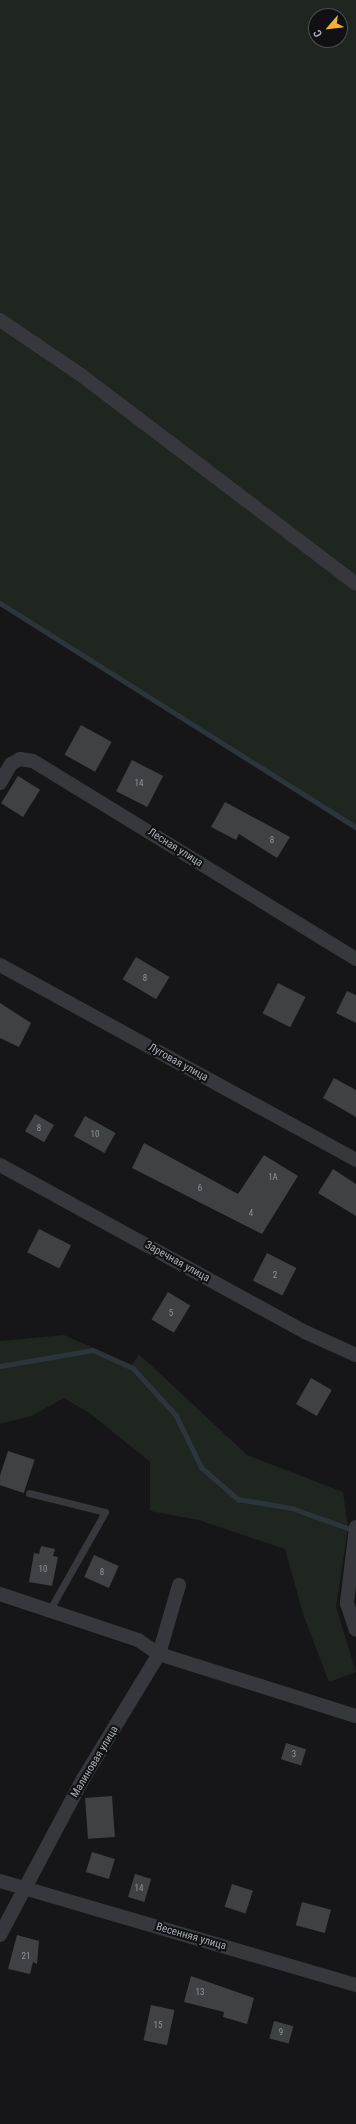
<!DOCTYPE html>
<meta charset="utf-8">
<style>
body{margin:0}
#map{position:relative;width:356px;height:2124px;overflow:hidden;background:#161618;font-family:"Roboto Condensed",sans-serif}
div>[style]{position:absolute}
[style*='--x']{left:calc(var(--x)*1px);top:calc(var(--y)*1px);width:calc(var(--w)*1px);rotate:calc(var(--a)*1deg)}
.green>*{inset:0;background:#1e261f}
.stream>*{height:4.5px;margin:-2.25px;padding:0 2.25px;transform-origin:2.25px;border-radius:2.25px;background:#2c353c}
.building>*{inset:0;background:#404145;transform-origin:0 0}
.service>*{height:7px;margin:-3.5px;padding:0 3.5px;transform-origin:3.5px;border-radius:3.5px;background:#37383d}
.minor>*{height:14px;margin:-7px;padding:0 7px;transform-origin:7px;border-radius:7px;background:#37383d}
span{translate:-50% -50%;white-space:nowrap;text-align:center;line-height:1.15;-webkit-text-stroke:4px #111113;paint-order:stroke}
.number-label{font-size:9px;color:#8e929b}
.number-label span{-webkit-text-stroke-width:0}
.street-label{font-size:11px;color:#a8adb8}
.north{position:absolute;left:308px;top:8px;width:40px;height:40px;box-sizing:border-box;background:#111113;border:1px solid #4d4f55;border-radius:50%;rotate:242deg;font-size:11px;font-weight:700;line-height:16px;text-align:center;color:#a8adb8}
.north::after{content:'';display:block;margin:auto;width:14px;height:18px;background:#f2b134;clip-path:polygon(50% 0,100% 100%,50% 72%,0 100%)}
</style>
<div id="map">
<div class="green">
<div style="clip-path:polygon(evenodd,0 0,356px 0,356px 827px,0 603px,0 0,316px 16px,340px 16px,340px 40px,316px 40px,316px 16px)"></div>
<div style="clip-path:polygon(64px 1335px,132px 1365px,139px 1354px,247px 1455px,343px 1492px,348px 1528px,336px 1607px,356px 1672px,329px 1682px,303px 1614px,285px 1549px,199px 1520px,150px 1511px,150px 1462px,91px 1414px,64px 1398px,31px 1416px,0 1424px,0 1341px)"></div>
</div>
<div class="stream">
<div style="--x:0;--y:603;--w:421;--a:32.2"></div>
<div style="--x:0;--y:1366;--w:94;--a:-9.8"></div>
<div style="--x:93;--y:1350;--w:44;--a:24.2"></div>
<div style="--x:133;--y:1368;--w:64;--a:47.5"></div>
<div style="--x:176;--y:1415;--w:59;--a:63.9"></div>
<div style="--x:202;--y:1468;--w:48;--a:40.7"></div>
<div style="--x:238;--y:1499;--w:55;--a:9.5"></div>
<div style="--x:292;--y:1508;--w:65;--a:19.8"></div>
</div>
<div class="building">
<div style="left:81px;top:725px;width:35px;height:34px;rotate:29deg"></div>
<div style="left:132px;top:760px;width:35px;height:35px;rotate:27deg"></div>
<div style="left:18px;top:776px;width:26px;height:32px;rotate:32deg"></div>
<div style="clip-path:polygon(225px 802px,290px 837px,277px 858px,239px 834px,236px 840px,211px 827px)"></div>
<div style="left:136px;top:957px;width:39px;height:26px;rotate:31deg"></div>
<div style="left:278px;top:983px;width:31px;height:34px;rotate:27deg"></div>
<div style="clip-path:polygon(347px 991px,356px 995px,356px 1023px,336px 1013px)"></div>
<div style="clip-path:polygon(0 1003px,31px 1023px,19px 1047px,0 1038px)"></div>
<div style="clip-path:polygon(334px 1078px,356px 1090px,356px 1117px,323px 1098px)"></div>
<div style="left:35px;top:1114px;width:22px;height:20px;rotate:30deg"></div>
<div style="left:85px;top:1116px;width:35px;height:23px;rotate:29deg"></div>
<div style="clip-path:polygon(144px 1143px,238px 1194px,264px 1155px,298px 1176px,262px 1234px,132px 1168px)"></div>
<div style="clip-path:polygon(333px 1169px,356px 1184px,356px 1216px,318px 1193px)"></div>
<div style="left:39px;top:1229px;width:36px;height:26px;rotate:27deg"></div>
<div style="left:267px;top:1253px;width:33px;height:31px;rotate:27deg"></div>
<div style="left:168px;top:1292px;width:26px;height:32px;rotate:31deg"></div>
<div style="left:311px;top:1378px;width:24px;height:30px;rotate:30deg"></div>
<div style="left:8px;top:1451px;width:28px;height:35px;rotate:18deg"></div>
<div style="clip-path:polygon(41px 1546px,55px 1549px,53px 1556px,58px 1557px,52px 1586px,29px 1582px,34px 1553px,39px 1554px)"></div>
<div style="left:94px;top:1555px;width:27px;height:24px;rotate:24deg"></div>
<div style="left:286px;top:1743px;width:21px;height:17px;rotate:17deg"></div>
<div style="left:112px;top:1796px;width:41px;height:27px;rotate:86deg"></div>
<div style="left:92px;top:1852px;width:24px;height:21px;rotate:17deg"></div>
<div style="left:135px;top:1874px;width:17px;height:24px;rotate:17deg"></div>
<div style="left:232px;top:1884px;width:22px;height:24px;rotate:18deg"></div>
<div style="left:302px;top:1902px;width:30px;height:24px;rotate:15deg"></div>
<div style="clip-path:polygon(17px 1935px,39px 1941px,37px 1964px,33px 1962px,30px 1974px,8px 1969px)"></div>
<div style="clip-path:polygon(191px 1976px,254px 1998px,247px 2024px,223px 2017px,224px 2012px,184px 2002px)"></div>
<div style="left:151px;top:2005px;width:24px;height:36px;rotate:12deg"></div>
<div style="left:274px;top:2021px;width:20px;height:18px;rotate:15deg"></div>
</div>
<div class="service">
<div style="--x:29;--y:1493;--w:78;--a:14"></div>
<div style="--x:105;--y:1512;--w:114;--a:119.5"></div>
</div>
<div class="minor">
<div style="--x:0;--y:320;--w:98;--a:34.2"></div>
<div style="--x:81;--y:375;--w:345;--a:37.2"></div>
<div style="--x:0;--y:783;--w:22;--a:-60"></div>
<div style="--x:11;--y:764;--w:10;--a:-29"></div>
<div style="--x:20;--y:759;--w:13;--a:9"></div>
<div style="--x:33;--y:761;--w:379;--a:31.5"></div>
<div style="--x:0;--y:965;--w:406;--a:28.7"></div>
<div style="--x:0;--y:1165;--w:348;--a:28.7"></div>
<div style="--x:305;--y:1332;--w:56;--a:24.3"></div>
<div style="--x:356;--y:1527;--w:77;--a:96.8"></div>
<div style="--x:347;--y:1603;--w:28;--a:72"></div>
<div style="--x:0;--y:1594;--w:145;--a:18.4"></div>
<div style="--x:138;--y:1640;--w:25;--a:34"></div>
<div style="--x:159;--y:1654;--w:207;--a:17.5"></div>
<div style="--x:0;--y:1881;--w:371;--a:16.3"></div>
<div style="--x:0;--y:1935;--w:177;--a:-62"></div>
<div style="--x:83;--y:1779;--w:146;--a:-58.7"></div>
<div style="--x:159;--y:1654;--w:72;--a:-73.8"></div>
</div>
<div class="number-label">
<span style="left:139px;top:783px">14</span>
<span style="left:272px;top:840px">8</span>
<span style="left:145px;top:978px">8</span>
<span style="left:39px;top:1128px">8</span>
<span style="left:95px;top:1134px">10</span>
<span style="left:273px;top:1177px">1А</span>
<span style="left:200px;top:1188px">6</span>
<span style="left:251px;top:1213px">4</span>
<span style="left:275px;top:1275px">2</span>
<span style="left:171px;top:1313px">5</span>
<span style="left:43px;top:1569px">10</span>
<span style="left:102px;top:1572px">8</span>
<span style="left:294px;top:1754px">3</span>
<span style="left:139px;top:1888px">14</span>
<span style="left:26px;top:1956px">21</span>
<span style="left:200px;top:1992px">13</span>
<span style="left:158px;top:2025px">15</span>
<span style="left:281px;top:2032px">9</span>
</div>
<div class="street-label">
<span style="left:175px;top:848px;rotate:32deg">Лесная улица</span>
<span style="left:178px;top:1063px;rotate:29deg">Луговая улица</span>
<span style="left:177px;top:1262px;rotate:29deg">Заречная улица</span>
<span style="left:95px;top:1762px;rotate:-59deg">Малиновая улица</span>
<span style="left:191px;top:1937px;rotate:16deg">Весенняя улица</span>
</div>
<div class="north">С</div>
</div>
